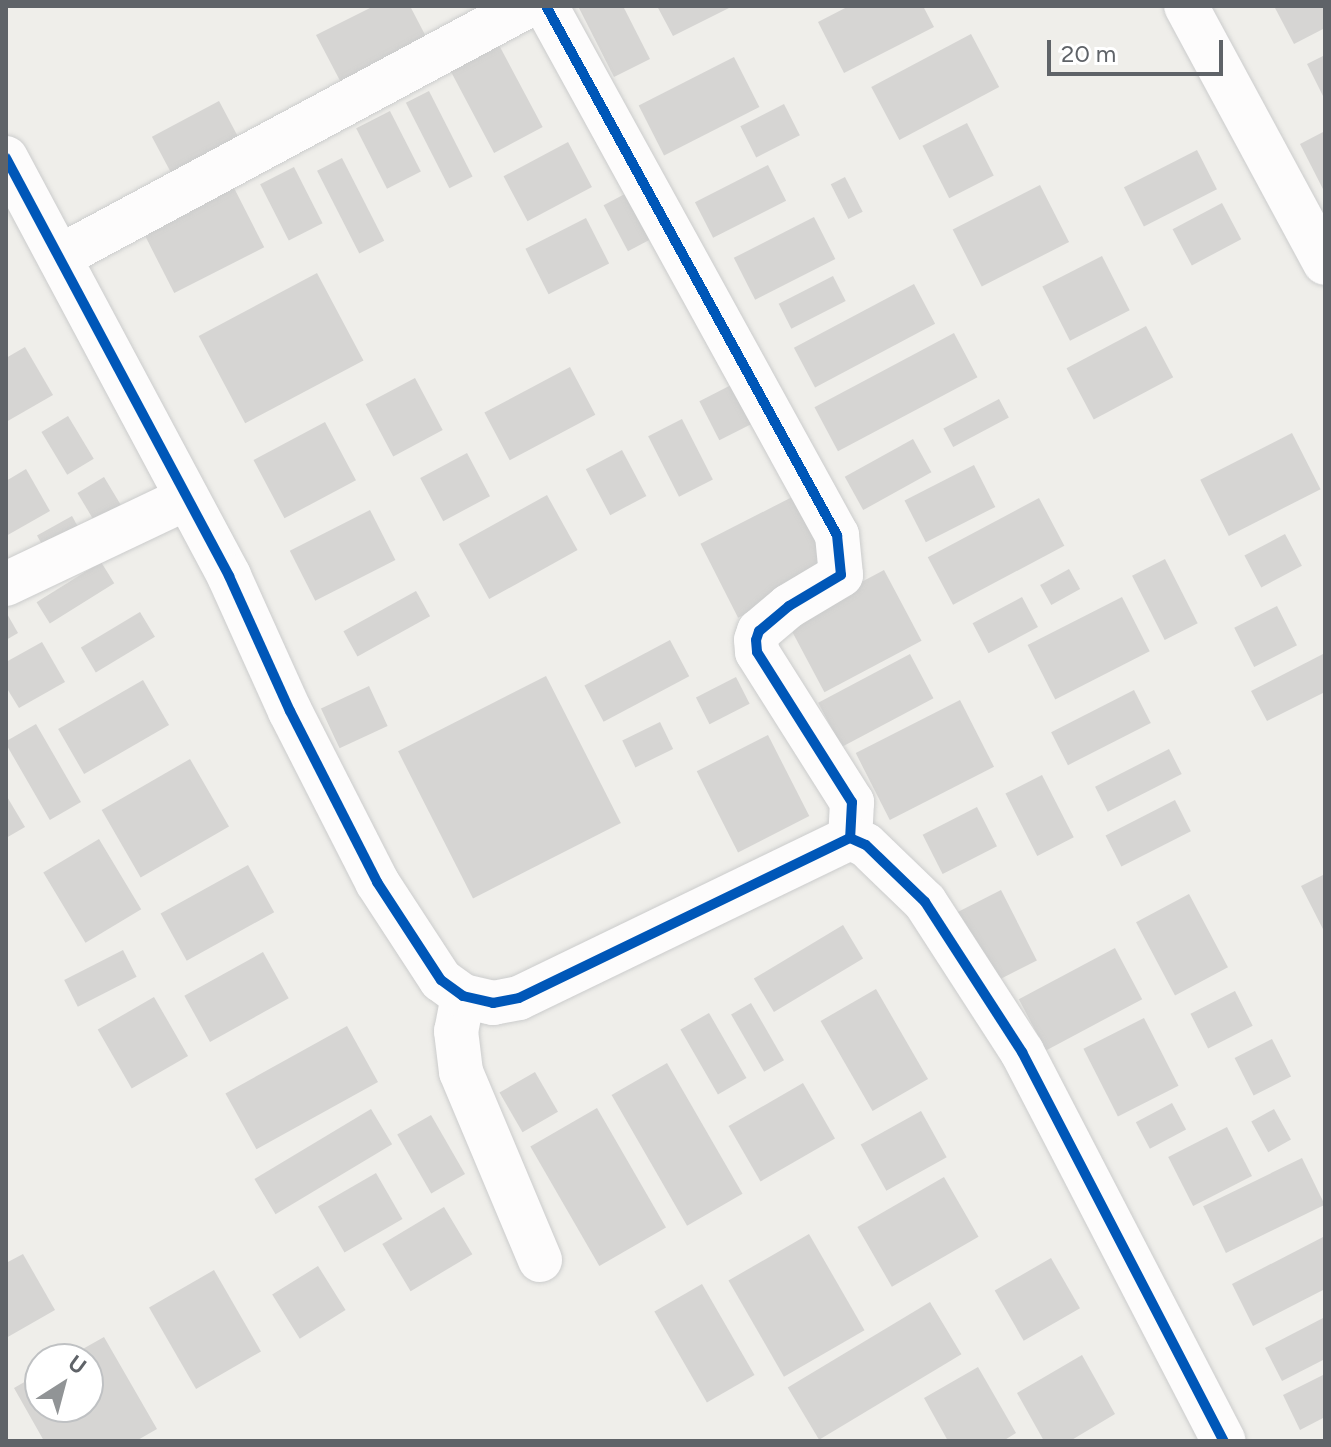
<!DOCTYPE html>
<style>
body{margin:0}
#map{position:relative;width:1331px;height:1447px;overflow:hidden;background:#efeeea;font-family:Figtree,sans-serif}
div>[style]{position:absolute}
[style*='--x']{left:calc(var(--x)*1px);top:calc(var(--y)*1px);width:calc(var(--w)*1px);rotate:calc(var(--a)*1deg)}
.building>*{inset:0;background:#d6d5d3;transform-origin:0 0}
.roads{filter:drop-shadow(0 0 2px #cbcccc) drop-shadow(0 0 2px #cbcccc)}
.street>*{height:44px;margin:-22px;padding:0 22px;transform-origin:22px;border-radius:22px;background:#fdfcfc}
.secondary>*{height:44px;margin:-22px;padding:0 22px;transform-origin:22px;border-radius:22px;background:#fdfcfc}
.cycleway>*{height:10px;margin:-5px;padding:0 5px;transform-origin:5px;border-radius:5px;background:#0057b8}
span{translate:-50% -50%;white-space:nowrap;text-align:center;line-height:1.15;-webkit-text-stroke:7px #fff;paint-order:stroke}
.frame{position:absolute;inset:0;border:8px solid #5f6368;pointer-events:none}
.north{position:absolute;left:24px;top:1343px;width:80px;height:80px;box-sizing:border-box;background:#fff;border:2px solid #bfc1c3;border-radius:50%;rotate:36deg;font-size:22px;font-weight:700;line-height:32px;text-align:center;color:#5f6368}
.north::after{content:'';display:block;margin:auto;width:28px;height:36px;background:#919496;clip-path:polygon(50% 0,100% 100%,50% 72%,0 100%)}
.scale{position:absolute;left:1047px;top:40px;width:176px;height:36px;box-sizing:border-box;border:4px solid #5f6368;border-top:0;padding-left:10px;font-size:24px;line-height:28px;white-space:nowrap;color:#5f6368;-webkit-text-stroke:6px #fff;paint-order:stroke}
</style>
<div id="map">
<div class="building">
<div style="clip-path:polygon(374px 6px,410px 6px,433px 50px,347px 94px,316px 35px)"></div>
<div style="clip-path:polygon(578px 6px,623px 6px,650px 59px,614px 77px)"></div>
<div style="clip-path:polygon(657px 6px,733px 6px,673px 36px)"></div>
<div style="clip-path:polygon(849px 6px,923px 6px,934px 27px,844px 73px,818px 22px)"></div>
<div style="clip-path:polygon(1274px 6px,1325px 6px,1325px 28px,1294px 44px)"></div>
<div style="left:971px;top:34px;width:60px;height:113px;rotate:62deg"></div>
<div style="left:499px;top:45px;width:93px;height:55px;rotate:62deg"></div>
<div style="clip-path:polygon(1325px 55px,1325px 100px,1307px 64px)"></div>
<div style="left:734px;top:57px;width:56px;height:107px;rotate:63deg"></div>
<div style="left:429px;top:91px;width:96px;height:26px;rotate:63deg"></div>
<div style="left:219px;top:101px;width:51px;height:76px;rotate:62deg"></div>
<div style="left:784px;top:104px;width:35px;height:49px;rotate:63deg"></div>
<div style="left:390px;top:111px;width:68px;height:38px;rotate:63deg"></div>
<div style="left:967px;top:123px;width:59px;height:50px;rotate:63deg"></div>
<div style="clip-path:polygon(1325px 131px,1325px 193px,1300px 144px)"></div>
<div style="left:568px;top:142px;width:51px;height:73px;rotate:62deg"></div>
<div style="left:1197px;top:150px;width:44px;height:82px;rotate:63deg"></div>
<div style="left:342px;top:158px;width:93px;height:28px;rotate:63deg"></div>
<div style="left:768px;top:165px;width:40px;height:82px;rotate:63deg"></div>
<div style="left:294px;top:167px;width:63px;height:38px;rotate:63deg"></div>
<div style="left:845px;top:177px;width:39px;height:16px;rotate:63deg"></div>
<div style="left:232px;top:184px;width:71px;height:101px;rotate:63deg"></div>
<div style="left:1040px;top:185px;width:64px;height:98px;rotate:63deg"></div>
<div style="left:638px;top:187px;width:52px;height:39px;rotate:62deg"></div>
<div style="left:1222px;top:203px;width:41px;height:56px;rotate:62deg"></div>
<div style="left:814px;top:217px;width:47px;height:90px;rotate:63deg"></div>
<div style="left:586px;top:218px;width:51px;height:68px;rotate:63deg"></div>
<div style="left:1102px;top:256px;width:61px;height:67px;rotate:63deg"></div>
<div style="left:317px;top:273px;width:99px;height:134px;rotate:62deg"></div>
<div style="left:833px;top:276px;width:28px;height:61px;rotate:63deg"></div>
<div style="left:914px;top:284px;width:45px;height:136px;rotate:62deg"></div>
<div style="left:1146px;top:326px;width:58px;height:90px;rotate:62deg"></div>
<div style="left:954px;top:333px;width:50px;height:158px;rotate:62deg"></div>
<div style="clip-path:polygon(25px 347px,53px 395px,6px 422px,6px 358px)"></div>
<div style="left:570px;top:367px;width:54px;height:97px;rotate:62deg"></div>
<div style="left:415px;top:378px;width:59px;height:56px;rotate:62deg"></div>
<div style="left:735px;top:383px;width:44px;height:40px;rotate:63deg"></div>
<div style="left:999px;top:399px;width:21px;height:63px;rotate:62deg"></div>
<div style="left:68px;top:416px;width:50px;height:31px;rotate:59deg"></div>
<div style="left:682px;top:419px;width:68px;height:38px;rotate:63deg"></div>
<div style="left:325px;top:422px;width:66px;height:81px;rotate:62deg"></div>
<div style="left:1292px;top:433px;width:63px;height:103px;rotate:63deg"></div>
<div style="left:913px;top:439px;width:38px;height:78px;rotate:61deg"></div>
<div style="left:622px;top:450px;width:52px;height:41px;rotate:62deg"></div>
<div style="left:467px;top:453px;width:49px;height:53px;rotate:62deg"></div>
<div style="left:974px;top:465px;width:47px;height:78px;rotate:63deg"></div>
<div style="clip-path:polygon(26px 469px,50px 511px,6px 536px,6px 481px)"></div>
<div style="left:104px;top:477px;width:33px;height:31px;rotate:59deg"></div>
<div style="left:802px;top:492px;width:83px;height:114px;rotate:63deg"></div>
<div style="left:547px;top:495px;width:63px;height:101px;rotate:61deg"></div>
<div style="left:1039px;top:498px;width:54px;height:126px;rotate:62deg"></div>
<div style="left:370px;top:510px;width:56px;height:90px;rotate:63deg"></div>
<div style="left:72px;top:516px;width:29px;height:40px;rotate:61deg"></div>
<div style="left:1285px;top:534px;width:36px;height:46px;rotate:62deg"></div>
<div style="left:1165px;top:559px;width:72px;height:37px;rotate:63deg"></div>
<div style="left:101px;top:562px;width:25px;height:76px;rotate:58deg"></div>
<div style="left:1069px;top:569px;width:23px;height:33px;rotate:61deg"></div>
<div style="left:884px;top:570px;width:80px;height:110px;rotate:62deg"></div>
<div style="left:416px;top:591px;width:29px;height:83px;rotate:61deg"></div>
<div style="left:1022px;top:597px;width:34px;height:56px;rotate:62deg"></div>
<div style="left:1122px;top:597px;width:61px;height:106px;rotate:63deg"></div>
<div style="left:1277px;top:606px;width:44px;height:48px;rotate:63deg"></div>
<div style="clip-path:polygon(6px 612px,18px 633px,6px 640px)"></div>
<div style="left:140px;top:612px;width:29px;height:69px;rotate:59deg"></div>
<div style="left:670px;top:640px;width:41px;height:97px;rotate:62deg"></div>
<div style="clip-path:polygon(42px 642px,65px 682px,19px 708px,6px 687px,6px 662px)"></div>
<div style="clip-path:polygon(1325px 653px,1325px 692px,1267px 721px,1251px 691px)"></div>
<div style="left:910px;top:654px;width:50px;height:104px;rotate:62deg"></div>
<div style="left:546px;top:676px;width:165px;height:166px;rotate:63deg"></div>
<div style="left:736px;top:677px;width:30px;height:45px;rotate:63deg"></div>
<div style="left:143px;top:680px;width:52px;height:98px;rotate:60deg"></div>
<div style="left:369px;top:686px;width:44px;height:53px;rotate:65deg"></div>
<div style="left:1134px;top:690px;width:37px;height:93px;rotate:63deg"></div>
<div style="left:960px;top:700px;width:75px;height:117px;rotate:63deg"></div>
<div style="left:660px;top:722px;width:30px;height:42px;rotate:64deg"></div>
<div style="left:36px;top:724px;width:90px;height:36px;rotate:60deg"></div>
<div style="left:768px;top:735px;width:91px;height:80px;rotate:63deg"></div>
<div style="left:1169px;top:749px;width:28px;height:83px;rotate:63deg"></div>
<div style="left:190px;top:759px;width:78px;height:102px;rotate:60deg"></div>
<div style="left:1042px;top:775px;width:70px;height:41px;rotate:63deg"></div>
<div style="clip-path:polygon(6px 795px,25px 827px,6px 838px)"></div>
<div style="left:1175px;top:800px;width:35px;height:78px;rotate:63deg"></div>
<div style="left:977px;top:807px;width:44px;height:61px;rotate:63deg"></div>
<div style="left:99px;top:839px;width:82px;height:65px;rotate:59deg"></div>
<div style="left:248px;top:865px;width:54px;height:100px;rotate:61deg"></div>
<div style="clip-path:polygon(1325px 874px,1325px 933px,1301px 886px)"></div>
<div style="left:1001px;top:890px;width:79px;height:59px;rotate:63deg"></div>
<div style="left:1189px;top:894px;width:83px;height:60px;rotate:62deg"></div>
<div style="left:843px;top:925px;width:39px;height:104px;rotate:59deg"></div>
<div style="left:1115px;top:948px;width:58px;height:109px;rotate:62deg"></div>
<div style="left:123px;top:950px;width:30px;height:66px;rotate:63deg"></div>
<div style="left:263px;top:952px;width:53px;height:90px;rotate:61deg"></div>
<div style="left:876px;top:989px;width:104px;height:64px;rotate:60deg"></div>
<div style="left:1235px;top:991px;width:39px;height:50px;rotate:63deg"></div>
<div style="left:154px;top:997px;width:68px;height:65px;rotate:60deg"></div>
<div style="left:751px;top:1003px;width:66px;height:23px;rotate:60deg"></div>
<div style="left:709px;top:1013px;width:75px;height:33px;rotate:60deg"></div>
<div style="left:1144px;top:1018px;width:76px;height:68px;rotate:63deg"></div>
<div style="left:347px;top:1026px;width:64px;height:139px;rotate:61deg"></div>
<div style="left:1272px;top:1039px;width:42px;height:42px;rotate:63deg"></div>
<div style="left:667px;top:1063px;width:151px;height:64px;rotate:60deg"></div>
<div style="left:535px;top:1072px;width:46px;height:41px;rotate:60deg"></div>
<div style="left:803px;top:1083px;width:64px;height:86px;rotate:60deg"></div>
<div style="left:1172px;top:1103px;width:30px;height:41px;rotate:62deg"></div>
<div style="left:597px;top:1108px;width:138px;height:77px;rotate:60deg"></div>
<div style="left:371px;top:1109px;width:41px;height:136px;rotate:59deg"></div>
<div style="left:1274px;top:1109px;width:35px;height:26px;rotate:61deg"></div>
<div style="left:921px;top:1111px;width:53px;height:69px;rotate:61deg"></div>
<div style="left:431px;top:1115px;width:68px;height:39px;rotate:60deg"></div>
<div style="left:1227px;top:1127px;width:55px;height:66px;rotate:63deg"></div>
<div style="left:1302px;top:1158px;width:52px;height:110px;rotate:64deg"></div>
<div style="left:376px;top:1173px;width:53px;height:67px;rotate:60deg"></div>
<div style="left:944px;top:1177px;width:69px;height:100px;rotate:60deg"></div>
<div style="left:444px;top:1207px;width:55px;height:72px;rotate:59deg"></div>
<div style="left:809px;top:1234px;width:111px;height:93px;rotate:60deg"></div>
<div style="clip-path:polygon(1325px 1236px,1325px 1289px,1253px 1326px,1232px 1284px)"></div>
<div style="clip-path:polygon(23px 1254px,55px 1310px,6px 1338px,6px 1263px)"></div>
<div style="left:1051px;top:1258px;width:58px;height:65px;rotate:60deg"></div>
<div style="left:318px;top:1266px;width:52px;height:54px;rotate:58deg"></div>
<div style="left:214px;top:1270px;width:94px;height:75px;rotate:60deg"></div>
<div style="left:702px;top:1284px;width:105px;height:55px;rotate:60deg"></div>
<div style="left:930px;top:1302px;width:61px;height:166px;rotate:59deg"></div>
<div style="clip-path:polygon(1325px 1317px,1325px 1359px,1282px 1381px,1265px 1348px)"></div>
<div style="clip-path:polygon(104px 1337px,157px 1429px,136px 1441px,44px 1441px,14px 1388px,40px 1373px,40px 1407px,88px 1407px,88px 1359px,65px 1359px)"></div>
<div style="clip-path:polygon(1082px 1355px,1115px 1414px,1070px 1441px,1044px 1441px,1017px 1393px)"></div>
<div style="clip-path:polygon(978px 1367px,1016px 1433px,1003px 1441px,948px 1441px,924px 1398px)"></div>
<div style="clip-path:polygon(1325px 1374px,1325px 1417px,1300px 1430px,1283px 1395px)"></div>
</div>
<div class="roads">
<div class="street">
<div style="--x:546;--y:6;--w:604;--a:61.19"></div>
<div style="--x:837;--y:535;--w:40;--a:84.3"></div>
<div style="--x:841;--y:575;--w:61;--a:149.2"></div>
<div style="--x:789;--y:606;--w:39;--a:140"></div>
<div style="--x:759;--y:631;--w:9;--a:108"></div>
<div style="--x:756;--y:640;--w:12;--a:85"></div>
<div style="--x:757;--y:652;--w:178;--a:57.7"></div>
<div style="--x:852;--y:802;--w:36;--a:93"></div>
<div style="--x:1186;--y:6;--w:292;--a:61.6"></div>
<div style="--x:61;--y:256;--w:529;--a:-28.21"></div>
<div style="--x:6;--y:584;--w:200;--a:-25.4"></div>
<div style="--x:463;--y:996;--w:36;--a:101"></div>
<div style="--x:456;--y:1031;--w:41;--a:83"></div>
<div style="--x:461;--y:1072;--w:204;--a:67.2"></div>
</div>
<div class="secondary">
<div style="--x:6;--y:158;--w:474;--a:61.9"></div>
<div style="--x:229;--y:576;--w:148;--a:65.7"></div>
<div style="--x:290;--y:711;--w:192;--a:63"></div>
<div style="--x:377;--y:882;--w:117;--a:56.9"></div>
<div style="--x:441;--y:980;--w:27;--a:36"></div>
<div style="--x:463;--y:996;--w:31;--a:13"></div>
<div style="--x:493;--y:1003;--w:26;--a:-11"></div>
<div style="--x:519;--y:998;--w:368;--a:-25.8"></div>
<div style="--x:850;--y:838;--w:17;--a:24"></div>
<div style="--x:866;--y:845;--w:82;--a:44"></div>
<div style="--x:925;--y:902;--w:179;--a:57.1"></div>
<div style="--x:1022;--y:1052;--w:438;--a:62.6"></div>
</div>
</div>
<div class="cycleway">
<div style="--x:546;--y:6;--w:604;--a:61.19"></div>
<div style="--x:837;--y:535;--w:40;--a:84.3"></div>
<div style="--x:841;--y:575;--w:61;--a:149.2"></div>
<div style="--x:789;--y:606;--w:39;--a:140"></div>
<div style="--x:759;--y:631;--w:9;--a:108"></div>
<div style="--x:756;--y:640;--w:12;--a:85"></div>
<div style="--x:757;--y:652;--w:178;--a:57.7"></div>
<div style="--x:852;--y:802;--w:36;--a:93"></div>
<div style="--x:6;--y:158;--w:474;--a:61.9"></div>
<div style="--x:229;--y:576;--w:148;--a:65.7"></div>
<div style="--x:290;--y:711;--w:192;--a:63"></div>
<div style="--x:377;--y:882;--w:117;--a:56.9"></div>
<div style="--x:441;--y:980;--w:27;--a:36"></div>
<div style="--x:463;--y:996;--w:31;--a:13"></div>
<div style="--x:493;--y:1003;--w:26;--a:-11"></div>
<div style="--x:519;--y:998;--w:368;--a:-25.8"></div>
<div style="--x:850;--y:838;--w:17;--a:24"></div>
<div style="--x:866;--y:845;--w:82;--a:44"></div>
<div style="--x:925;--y:902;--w:179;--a:57.1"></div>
<div style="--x:1022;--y:1052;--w:438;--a:62.6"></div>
</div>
<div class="frame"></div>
<div class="north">U</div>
<div class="scale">20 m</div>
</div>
